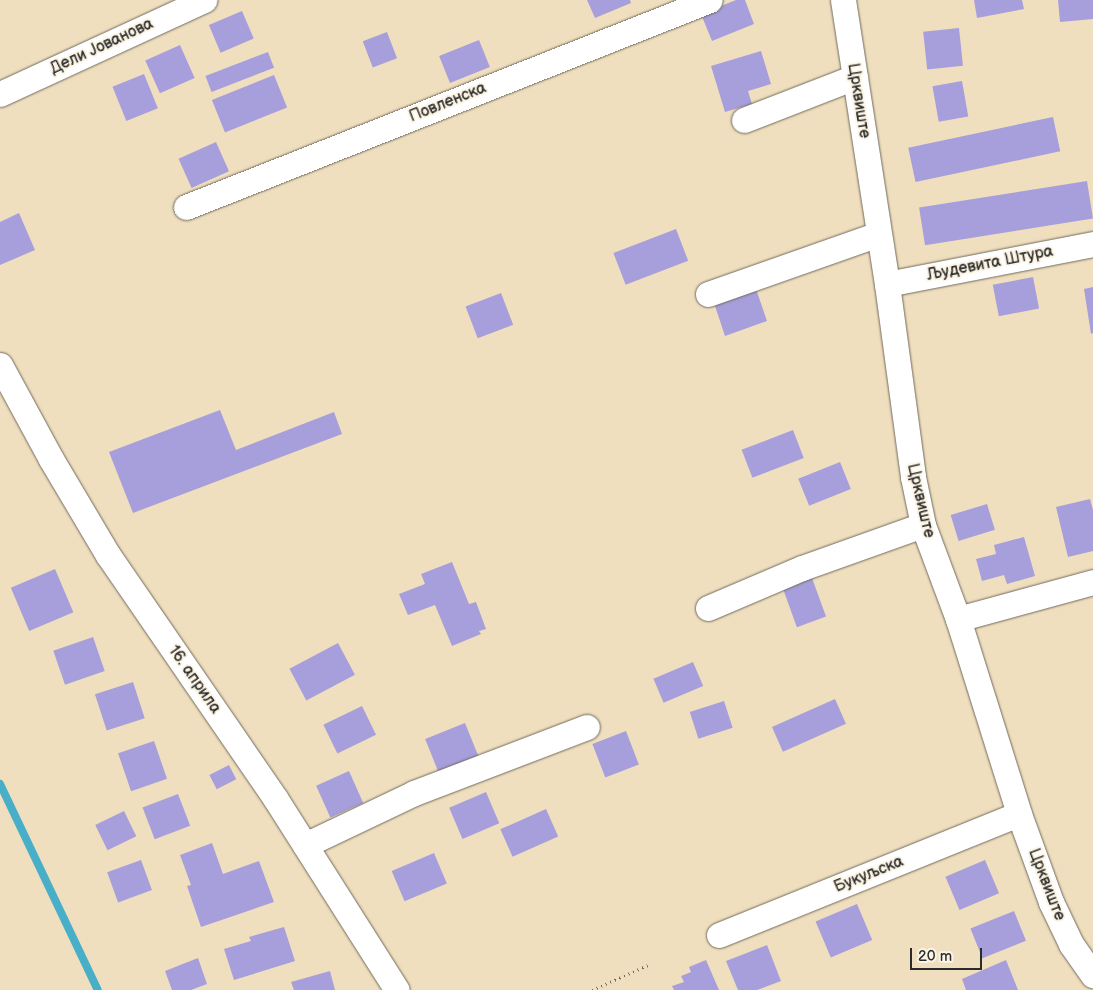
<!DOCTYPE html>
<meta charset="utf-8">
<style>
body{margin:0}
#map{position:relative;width:1093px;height:990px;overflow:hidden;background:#f0dfbe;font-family:"Balsamiq Sans",sans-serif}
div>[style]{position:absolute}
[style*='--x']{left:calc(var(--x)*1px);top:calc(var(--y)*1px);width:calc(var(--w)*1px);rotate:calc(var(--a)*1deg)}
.stream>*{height:8px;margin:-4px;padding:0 4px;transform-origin:4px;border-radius:4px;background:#49afc8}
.building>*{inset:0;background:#a79edc;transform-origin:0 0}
.path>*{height:3px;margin-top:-1.5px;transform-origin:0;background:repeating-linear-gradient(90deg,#706a5e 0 1px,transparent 0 5px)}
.roads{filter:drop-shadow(0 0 1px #706a5e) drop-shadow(0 0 1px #706a5e)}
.minor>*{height:25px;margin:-12.5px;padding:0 12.5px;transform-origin:12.5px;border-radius:12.5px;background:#fff}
span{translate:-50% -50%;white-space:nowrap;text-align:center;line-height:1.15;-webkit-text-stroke:4px #fcf5e5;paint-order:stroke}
.street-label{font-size:16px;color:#2b2b2b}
.scale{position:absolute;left:910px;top:948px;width:72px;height:22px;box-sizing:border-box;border:2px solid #2b2b2b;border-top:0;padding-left:6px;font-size:15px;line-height:18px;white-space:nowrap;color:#2b2b2b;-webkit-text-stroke:4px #fcf5e5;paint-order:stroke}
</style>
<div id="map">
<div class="stream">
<div style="--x:0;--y:784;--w:228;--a:64.6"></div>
</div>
<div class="building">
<div style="clip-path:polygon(587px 0,630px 0,631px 3px,595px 18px)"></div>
<div style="clip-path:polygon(736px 0,745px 0,754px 24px,712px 41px,701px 14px)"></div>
<div style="clip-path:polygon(974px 0,1022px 0,1024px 9px,977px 18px)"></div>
<div style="clip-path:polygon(1058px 0,1093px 0,1093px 19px,1060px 22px)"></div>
<div style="left:242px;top:11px;width:30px;height:36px;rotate:67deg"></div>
<div style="left:959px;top:28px;width:38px;height:36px;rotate:84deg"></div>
<div style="left:387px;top:32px;width:28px;height:26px;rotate:69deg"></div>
<div style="left:479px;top:40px;width:29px;height:43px;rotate:68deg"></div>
<div style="left:180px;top:45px;width:36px;height:38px;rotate:66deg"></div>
<div style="clip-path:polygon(761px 51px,771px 84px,748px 91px,752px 104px,725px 112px,711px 66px)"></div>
<div style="left:268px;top:52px;width:17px;height:67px;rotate:69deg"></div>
<div style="left:144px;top:74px;width:37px;height:34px;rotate:68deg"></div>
<div style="left:274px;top:75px;width:35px;height:67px;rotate:68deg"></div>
<div style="left:962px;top:81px;width:36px;height:30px;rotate:80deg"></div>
<div style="left:1053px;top:117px;width:35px;height:148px;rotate:78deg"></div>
<div style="left:216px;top:142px;width:32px;height:41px;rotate:66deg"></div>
<div style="left:1087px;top:181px;width:38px;height:170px;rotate:81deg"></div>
<div style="clip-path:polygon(19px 213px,35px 250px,0 265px,0 222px)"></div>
<div style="left:676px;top:229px;width:34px;height:67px;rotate:69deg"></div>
<div style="left:1033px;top:277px;width:32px;height:41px;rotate:79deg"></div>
<div style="clip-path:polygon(1093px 287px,1093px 333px,1091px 334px,1084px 289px)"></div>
<div style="clip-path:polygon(756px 289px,767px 321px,725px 336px,712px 297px)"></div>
<div style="left:501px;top:293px;width:34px;height:38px;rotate:69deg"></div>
<div style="clip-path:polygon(220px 410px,236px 450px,334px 412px,342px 434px,133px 513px,109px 452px)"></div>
<div style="left:793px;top:430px;width:30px;height:55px;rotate:69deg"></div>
<div style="left:840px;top:462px;width:29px;height:45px;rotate:68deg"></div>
<div style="clip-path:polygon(1090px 499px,1093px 510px,1093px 551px,1068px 557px,1056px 507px)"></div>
<div style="left:987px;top:504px;width:27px;height:38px;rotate:73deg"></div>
<div style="clip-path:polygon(1024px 537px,1035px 576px,1007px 584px,1004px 575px,982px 581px,976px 559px,996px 554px,994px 545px)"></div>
<div style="clip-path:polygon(452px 562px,469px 604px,476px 602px,486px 629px,479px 631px,481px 634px,452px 646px,435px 605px,408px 615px,399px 594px,425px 584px,421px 574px)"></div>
<div style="left:55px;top:569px;width:47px;height:48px;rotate:67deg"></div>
<div style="left:812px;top:578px;width:41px;height:31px;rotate:70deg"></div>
<div style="left:93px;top:637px;width:36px;height:42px;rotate:71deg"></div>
<div style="left:338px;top:643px;width:36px;height:55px;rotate:62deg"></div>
<div style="left:693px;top:662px;width:26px;height:43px;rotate:67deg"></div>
<div style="left:133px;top:682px;width:38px;height:40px;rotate:72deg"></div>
<div style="left:835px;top:699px;width:27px;height:69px;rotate:66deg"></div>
<div style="left:724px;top:701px;width:28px;height:36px;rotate:72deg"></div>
<div style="left:362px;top:706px;width:32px;height:43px;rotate:64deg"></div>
<div style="left:465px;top:723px;width:37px;height:43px;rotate:68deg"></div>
<div style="left:626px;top:731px;width:36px;height:36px;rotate:69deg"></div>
<div style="left:154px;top:741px;width:40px;height:38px;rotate:71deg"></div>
<div style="left:229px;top:765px;width:16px;height:22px;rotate:63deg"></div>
<div style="left:349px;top:771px;width:35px;height:36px;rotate:66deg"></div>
<div style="left:486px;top:792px;width:34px;height:40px;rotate:67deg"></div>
<div style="left:178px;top:794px;width:34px;height:38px;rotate:69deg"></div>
<div style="left:546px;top:809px;width:30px;height:50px;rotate:66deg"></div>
<div style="left:124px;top:811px;width:28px;height:32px;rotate:64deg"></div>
<div style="clip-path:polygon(212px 843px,223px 874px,259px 861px,274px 902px,201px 927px,187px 886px,191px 885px,180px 855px)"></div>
<div style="left:434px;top:853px;width:33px;height:46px;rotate:67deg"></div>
<div style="left:141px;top:860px;width:32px;height:36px;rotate:70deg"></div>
<div style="left:985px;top:860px;width:36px;height:43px;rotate:67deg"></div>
<div style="left:857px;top:904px;width:39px;height:45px;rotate:67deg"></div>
<div style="left:1014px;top:911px;width:32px;height:47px;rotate:68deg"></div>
<div style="clip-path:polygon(284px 927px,295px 961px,234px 980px,224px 949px,251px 941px,249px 937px)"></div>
<div style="clip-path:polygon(767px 945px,781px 981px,757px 990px,738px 990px,726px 961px)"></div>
<div style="clip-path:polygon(198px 958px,207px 984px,191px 990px,172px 990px,165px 971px)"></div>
<div style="clip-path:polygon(706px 960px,719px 990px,674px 990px,672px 986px,684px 982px,681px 976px,691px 972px,689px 967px)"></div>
<div style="clip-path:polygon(1006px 960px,1018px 990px,966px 990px,962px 979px)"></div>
<div style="clip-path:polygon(330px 971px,335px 990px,294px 990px,291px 982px)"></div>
</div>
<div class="path">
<div style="--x:592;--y:990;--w:61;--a:-24.1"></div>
</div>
<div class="roads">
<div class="minor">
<div style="--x:843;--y:0;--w:287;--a:81.2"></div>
<div style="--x:887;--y:284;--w:195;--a:82.3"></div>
<div style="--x:913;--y:477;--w:49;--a:78.2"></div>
<div style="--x:923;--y:525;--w:100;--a:69.6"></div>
<div style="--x:958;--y:619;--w:204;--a:72.6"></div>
<div style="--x:1019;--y:814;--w:94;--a:70"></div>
<div style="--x:1051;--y:902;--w:47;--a:64.5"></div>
<div style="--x:1071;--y:944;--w:38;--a:55"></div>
<div style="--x:0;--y:94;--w:225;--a:-24.7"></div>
<div style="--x:744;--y:120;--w:119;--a:-21.2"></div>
<div style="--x:186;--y:207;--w:563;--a:-21.56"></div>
<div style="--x:887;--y:284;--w:210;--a:-11"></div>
<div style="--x:708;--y:294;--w:180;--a:-19.4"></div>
<div style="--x:0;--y:365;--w:107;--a:61.5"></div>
<div style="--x:51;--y:459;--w:112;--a:59.3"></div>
<div style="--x:108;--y:555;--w:295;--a:55.5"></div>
<div style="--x:275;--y:798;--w:227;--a:57.6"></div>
<div style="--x:708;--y:608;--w:102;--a:-23.1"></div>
<div style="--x:802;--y:568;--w:128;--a:-19.6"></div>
<div style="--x:958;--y:619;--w:140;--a:-15.3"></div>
<div style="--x:305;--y:845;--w:121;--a:-25.5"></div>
<div style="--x:414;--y:793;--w:185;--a:-20.9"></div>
<div style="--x:719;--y:935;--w:323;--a:-22"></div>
</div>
</div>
<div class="street-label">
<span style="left:102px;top:47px;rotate:-25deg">Дели Јованова</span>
<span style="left:858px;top:101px;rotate:81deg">Црквиште</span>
<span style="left:448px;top:103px;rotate:-22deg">Повленска</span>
<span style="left:990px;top:264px;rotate:-11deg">Људевита Штура</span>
<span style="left:920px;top:501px;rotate:77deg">Црквиште</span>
<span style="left:194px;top:680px;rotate:55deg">16. априла</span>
<span style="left:869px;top:875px;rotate:-22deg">Букуљска</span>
<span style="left:1046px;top:885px;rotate:69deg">Црквиште</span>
</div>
<div class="scale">20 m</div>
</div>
